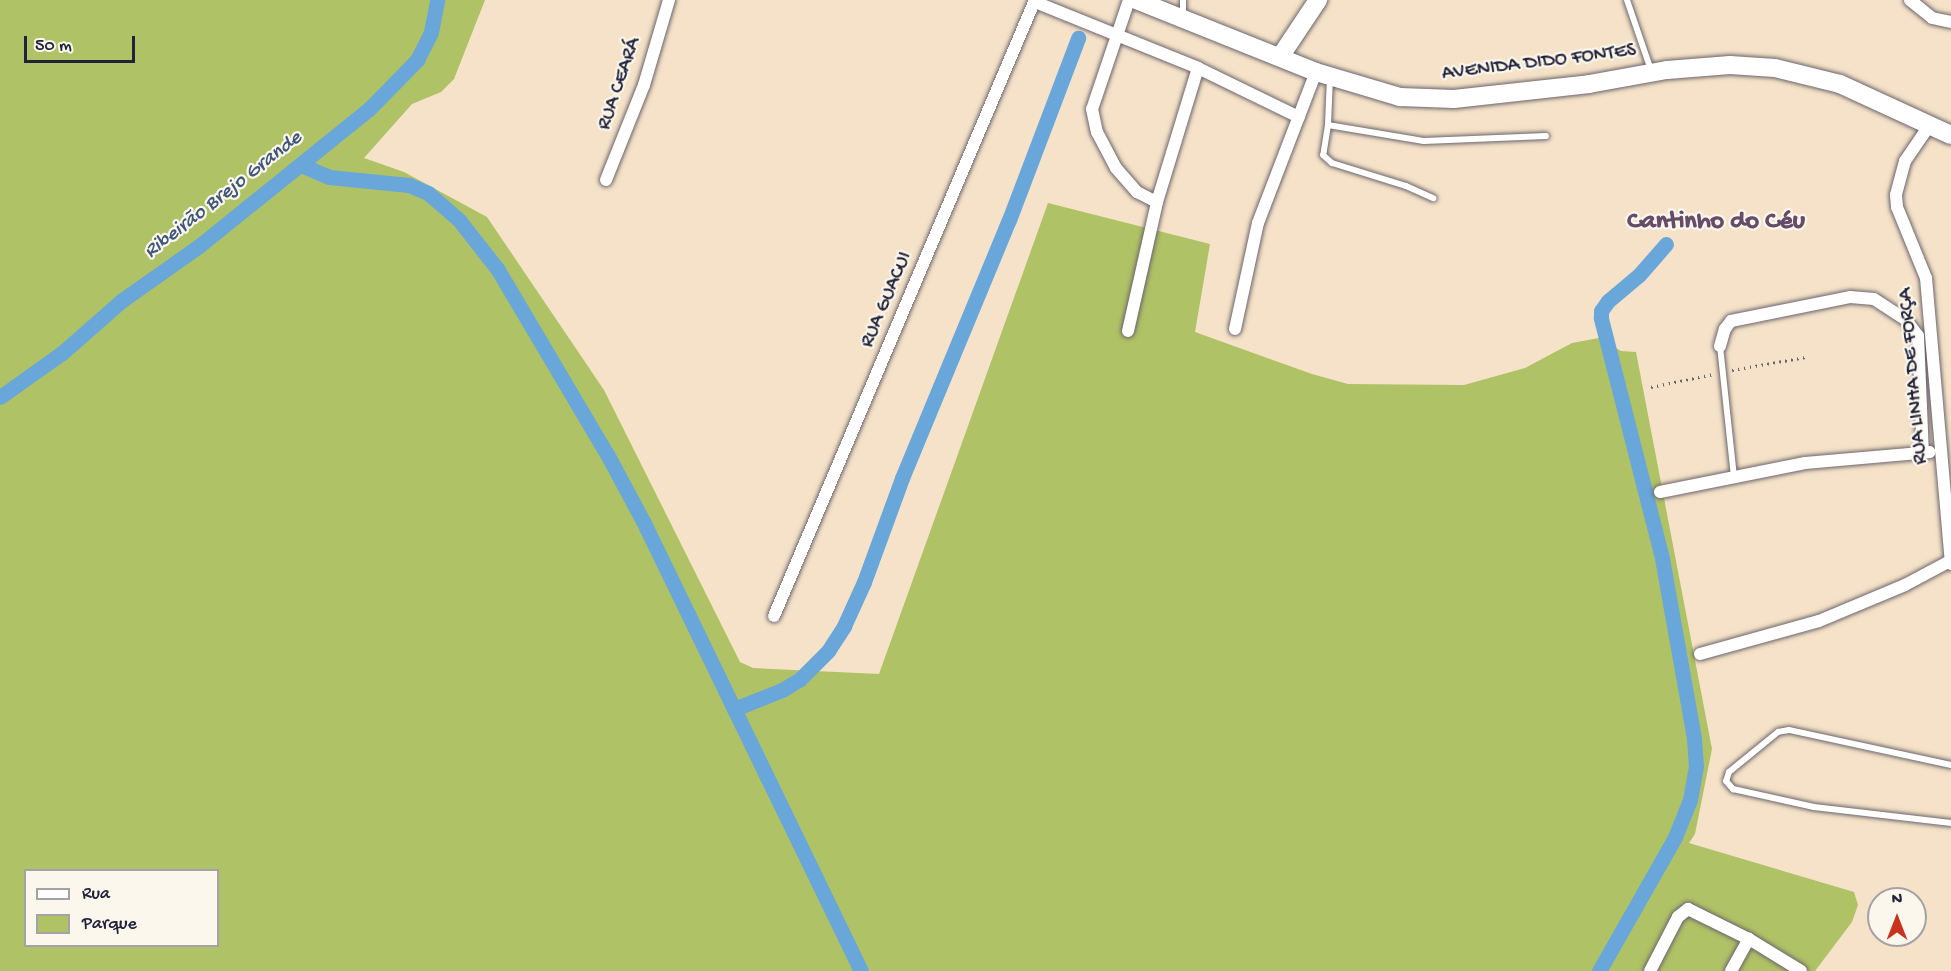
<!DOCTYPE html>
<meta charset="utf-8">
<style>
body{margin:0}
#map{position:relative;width:1951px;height:971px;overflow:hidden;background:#f5e2c8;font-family:"Gochi Hand",sans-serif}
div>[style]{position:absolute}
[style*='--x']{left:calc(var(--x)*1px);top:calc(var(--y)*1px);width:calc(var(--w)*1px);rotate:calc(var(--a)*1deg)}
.green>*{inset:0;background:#b0c266}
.canal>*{height:15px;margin:-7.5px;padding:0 7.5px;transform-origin:7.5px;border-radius:7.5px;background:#69a6da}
.path>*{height:3px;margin-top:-1.5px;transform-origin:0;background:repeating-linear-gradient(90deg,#6c656c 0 1.5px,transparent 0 6px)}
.roads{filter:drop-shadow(0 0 2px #6c656c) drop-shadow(0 0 2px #6c656c)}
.lane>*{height:6px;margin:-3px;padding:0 3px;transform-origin:3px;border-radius:3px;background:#fff}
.street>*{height:12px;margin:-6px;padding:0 6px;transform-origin:6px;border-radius:6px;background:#fff}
.secondary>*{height:18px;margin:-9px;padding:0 9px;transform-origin:9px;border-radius:9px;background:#fff}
span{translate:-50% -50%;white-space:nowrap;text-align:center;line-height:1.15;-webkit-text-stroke:4.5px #fbf7ec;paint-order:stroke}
.street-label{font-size:20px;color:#22223b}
.water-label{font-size:21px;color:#3e577b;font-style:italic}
.district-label{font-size:26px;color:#664c68;font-weight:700}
.legend{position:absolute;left:24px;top:869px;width:195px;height:78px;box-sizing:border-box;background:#fbf7ec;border:2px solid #a4a2a5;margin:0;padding:8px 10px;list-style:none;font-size:18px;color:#22223b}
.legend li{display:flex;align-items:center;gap:12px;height:30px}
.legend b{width:30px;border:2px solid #a4a2a5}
.north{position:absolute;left:1867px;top:887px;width:60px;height:60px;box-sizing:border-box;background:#fbf7ec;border:2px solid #a4a2a5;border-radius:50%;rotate:0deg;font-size:16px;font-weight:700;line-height:24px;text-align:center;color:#22223b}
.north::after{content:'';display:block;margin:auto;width:21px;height:27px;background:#c8321e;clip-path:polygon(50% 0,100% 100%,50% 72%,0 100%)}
.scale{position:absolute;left:24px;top:36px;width:111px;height:27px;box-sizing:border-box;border:3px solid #22223b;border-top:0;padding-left:8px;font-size:18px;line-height:21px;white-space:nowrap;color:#22223b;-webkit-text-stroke:4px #fbf7ec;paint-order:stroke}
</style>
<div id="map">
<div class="green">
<div style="clip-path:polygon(evenodd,0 0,485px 0,454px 79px,441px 92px,412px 104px,364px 158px,404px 172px,487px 217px,604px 390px,740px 662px,753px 668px,879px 674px,1048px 203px,1210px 244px,1195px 332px,1312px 374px,1348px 384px,1464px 385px,1525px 368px,1572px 343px,1599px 338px,1621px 351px,1636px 352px,1712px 749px,1695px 834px,1689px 843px,1854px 892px,1858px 905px,1852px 922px,1815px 971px,0 971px,0 0,26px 870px,218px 870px,218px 946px,26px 946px,26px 870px)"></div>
</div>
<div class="canal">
<div style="--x:301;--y:165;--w:30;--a:23"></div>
<div style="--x:329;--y:177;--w:80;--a:5.7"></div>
<div style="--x:409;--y:185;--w:21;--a:23"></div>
<div style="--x:428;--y:193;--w:41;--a:41.1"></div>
<div style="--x:459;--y:220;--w:63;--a:52"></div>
<div style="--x:498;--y:270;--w:214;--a:59.4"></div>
<div style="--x:607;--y:454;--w:76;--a:61.8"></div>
<div style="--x:643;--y:521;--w:500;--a:64.15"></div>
<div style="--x:0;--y:397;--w:76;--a:-35.4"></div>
<div style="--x:62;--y:353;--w:79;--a:-41.4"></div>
<div style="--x:121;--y:301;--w:95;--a:-35.2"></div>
<div style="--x:199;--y:246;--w:218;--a:-38.9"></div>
<div style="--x:369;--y:109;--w:69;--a:-45.6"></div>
<div style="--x:417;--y:60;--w:31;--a:-63"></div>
<div style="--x:431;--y:32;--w:33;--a:-79"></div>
<div style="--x:734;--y:709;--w:52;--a:-21.6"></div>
<div style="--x:782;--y:690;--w:21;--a:-31"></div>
<div style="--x:800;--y:679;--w:40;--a:-45"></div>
<div style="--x:828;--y:651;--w:30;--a:-57"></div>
<div style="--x:844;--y:626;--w:48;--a:-65.6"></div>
<div style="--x:864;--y:582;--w:111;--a:-69.9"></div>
<div style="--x:902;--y:478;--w:279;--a:-67.5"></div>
<div style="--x:1009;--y:220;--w:195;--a:-69.2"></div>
<div style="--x:1599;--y:971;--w:154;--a:-60.4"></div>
<div style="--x:1675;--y:837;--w:40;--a:-68"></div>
<div style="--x:1690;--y:800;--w:34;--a:-80"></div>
<div style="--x:1696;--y:767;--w:29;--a:-94"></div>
<div style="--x:1694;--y:738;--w:183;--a:-100.1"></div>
<div style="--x:1662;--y:558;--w:248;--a:-104.3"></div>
<div style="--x:1601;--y:318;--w:7;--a:-90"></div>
<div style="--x:1601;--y:311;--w:12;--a:-55"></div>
<div style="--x:1608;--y:301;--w:40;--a:-40"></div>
<div style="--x:1639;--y:275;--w:41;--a:-48.9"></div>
</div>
<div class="path">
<div style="--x:1732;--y:370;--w:75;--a:-10"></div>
<div style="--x:1651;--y:387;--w:64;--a:-11.7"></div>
</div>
<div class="roads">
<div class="lane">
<div style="--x:1183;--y:0;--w:15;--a:90"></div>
<div style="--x:1627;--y:0;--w:74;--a:71.1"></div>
<div style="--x:1330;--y:77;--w:48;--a:92.4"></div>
<div style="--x:1328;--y:125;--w:97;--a:9.5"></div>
<div style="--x:1424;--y:141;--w:122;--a:-2.3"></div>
<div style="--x:1328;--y:125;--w:30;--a:99"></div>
<div style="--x:1323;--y:155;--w:12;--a:42"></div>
<div style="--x:1332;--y:163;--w:77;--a:17.3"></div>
<div style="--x:1406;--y:186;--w:30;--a:24"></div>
<div style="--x:1720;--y:346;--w:131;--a:83.9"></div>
<div style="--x:1951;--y:765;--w:166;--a:-167.8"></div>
<div style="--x:1789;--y:730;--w:11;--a:170"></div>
<div style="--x:1778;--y:732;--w:63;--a:140.8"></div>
<div style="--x:1729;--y:772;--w:9;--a:108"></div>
<div style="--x:1726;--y:781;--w:11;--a:49"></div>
<div style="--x:1733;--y:789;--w:83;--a:12.5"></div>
<div style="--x:1814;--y:807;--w:138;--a:6.7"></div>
</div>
<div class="street">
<div style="--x:1129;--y:0;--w:115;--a:108.7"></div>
<div style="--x:1092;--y:109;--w:24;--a:78"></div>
<div style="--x:1097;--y:132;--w:41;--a:62.2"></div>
<div style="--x:1116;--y:168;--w:32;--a:49"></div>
<div style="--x:1137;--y:192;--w:22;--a:27"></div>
<div style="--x:1910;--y:0;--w:28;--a:39"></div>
<div style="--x:1932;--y:18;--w:19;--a:12"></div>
<div style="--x:1035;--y:2;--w:176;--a:22"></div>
<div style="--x:1198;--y:68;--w:112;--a:25.9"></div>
<div style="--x:1929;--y:126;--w:42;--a:124.4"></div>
<div style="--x:1905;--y:161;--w:35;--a:105"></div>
<div style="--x:1896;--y:195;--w:12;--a:85"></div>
<div style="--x:1897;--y:207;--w:77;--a:67.8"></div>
<div style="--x:1926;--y:278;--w:287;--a:85"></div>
<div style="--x:606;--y:180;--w:102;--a:-68.2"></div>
<div style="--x:644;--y:85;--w:89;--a:-73.6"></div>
<div style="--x:1235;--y:329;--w:108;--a:-77.8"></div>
<div style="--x:1258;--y:223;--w:162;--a:-69"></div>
<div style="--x:1128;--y:331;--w:132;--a:-77.3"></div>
<div style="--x:1157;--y:202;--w:140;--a:-73"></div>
<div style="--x:1720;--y:346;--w:18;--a:-74"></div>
<div style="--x:1725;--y:329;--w:10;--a:-53"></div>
<div style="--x:1731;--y:321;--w:121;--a:-11.4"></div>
<div style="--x:1850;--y:297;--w:24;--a:5"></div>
<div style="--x:1874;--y:299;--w:38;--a:33"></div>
<div style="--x:1906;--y:320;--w:20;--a:53"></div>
<div style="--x:1918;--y:336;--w:117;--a:87.6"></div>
<div style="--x:1660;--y:492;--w:148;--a:-11.3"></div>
<div style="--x:1805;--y:463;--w:125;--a:-5"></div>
<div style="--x:774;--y:616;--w:669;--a:-67.04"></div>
<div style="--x:1700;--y:654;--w:123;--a:-15.5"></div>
<div style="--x:1819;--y:621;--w:93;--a:-22.7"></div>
<div style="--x:1905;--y:585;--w:51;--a:-28.1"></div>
<div style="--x:1650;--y:971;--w:61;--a:-62.6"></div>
<div style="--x:1678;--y:917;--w:13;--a:-39"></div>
<div style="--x:1688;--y:909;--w:68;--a:26.2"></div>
<div style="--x:1749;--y:939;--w:61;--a:31.6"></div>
<div style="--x:1731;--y:971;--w:37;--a:-61"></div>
</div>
<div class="secondary">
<div style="--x:1136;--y:0;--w:194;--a:21.8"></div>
<div style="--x:1316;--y:72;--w:88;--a:16.6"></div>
<div style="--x:1400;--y:97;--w:54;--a:2.1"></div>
<div style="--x:1454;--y:99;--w:136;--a:-6.3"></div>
<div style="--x:1589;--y:84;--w:79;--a:-10.2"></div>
<div style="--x:1667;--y:70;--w:63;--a:-4.5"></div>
<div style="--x:1730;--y:65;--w:45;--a:3.8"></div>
<div style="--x:1775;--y:68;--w:67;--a:13.8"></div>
<div style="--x:1840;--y:84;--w:122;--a:24.7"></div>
<div style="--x:1280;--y:57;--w:69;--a:-56.3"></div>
</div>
</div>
<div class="street-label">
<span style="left:1539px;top:63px;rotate:-7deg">AVENIDA DIDO FONTES</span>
<span style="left:620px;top:84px;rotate:-71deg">RUA CEARÁ</span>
<span style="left:887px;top:300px;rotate:-67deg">RUA GUACUI</span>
<span style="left:1914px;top:376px;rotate:-95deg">RUA LINHA DE FORÇA</span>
</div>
<div class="water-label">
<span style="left:224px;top:196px;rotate:-38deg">Ribeirão Brejo Grande</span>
</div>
<div class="district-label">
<span style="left:1716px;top:223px">Cantinho do Céu</span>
</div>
<ul class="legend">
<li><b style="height:8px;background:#fff"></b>Rua</li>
<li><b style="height:16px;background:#b0c266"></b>Parque</li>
</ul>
<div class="north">N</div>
<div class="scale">50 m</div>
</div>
